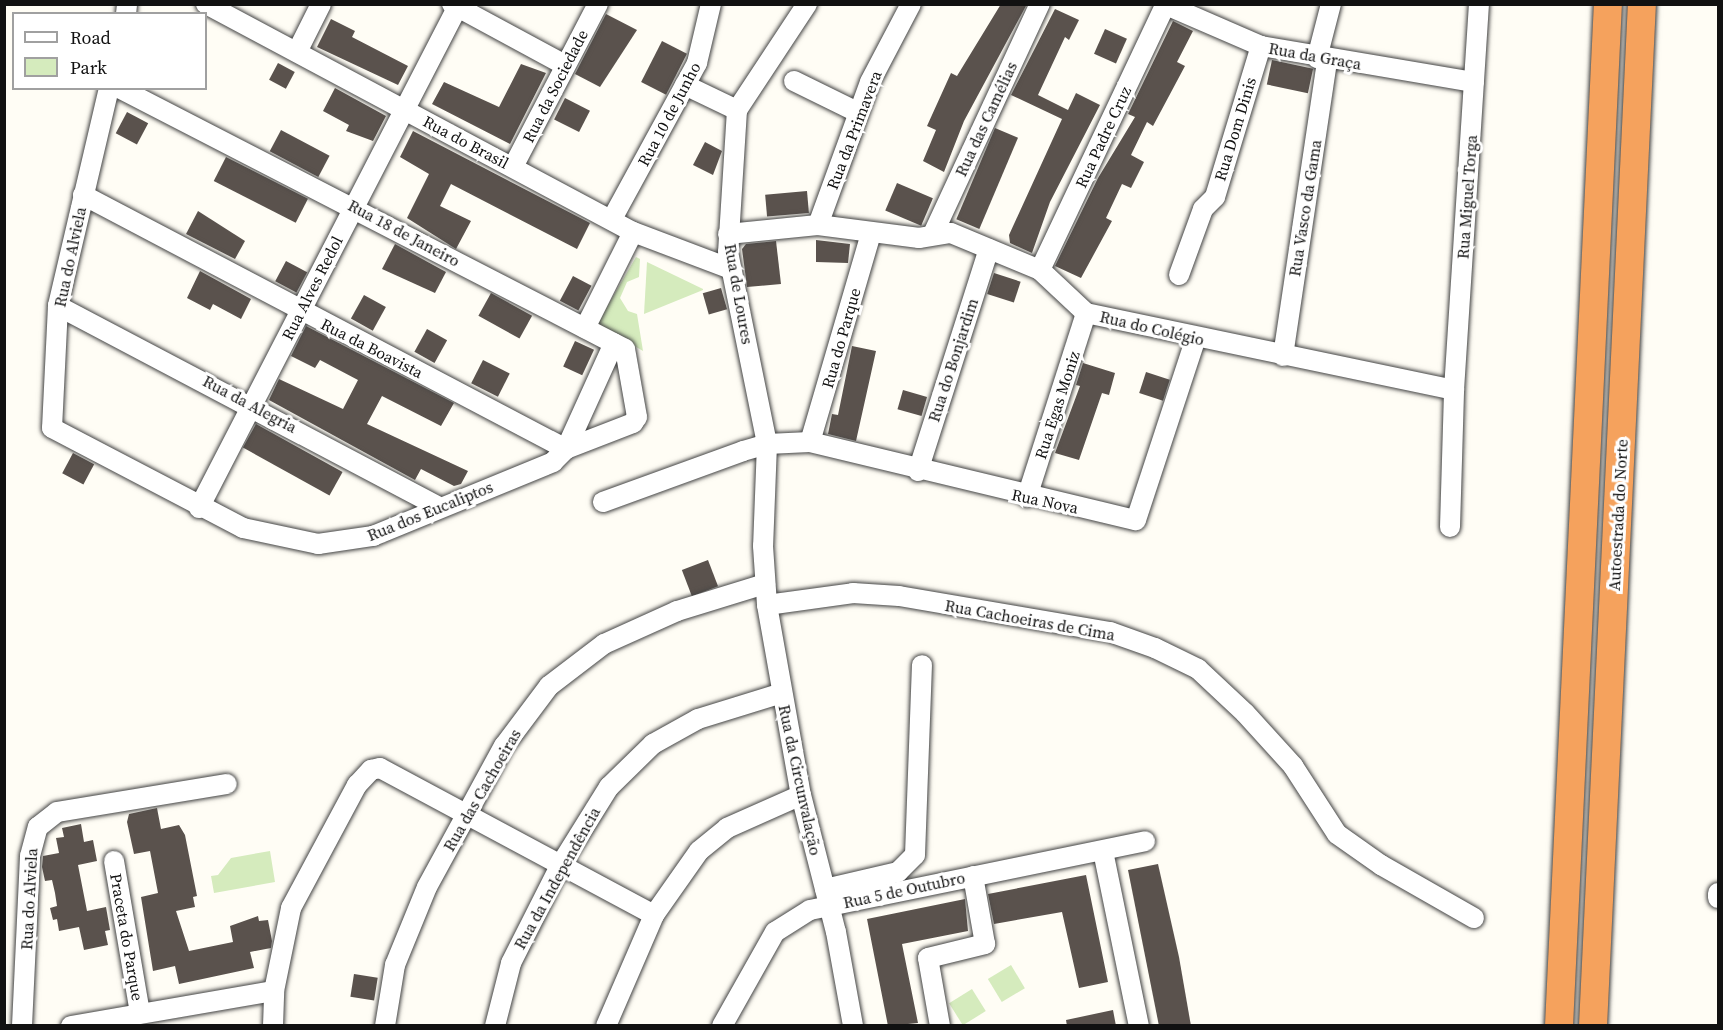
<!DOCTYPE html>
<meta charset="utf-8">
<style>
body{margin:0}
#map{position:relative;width:1723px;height:1030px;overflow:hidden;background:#fffdf5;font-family:"Source Serif 4",serif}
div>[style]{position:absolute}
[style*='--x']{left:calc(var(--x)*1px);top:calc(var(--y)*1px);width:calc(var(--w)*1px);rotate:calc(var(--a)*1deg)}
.green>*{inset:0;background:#d5ebbd;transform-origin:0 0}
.building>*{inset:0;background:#5a524d;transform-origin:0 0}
.roads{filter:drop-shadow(0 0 2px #444) drop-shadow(0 0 2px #444)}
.minor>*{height:20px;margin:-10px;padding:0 10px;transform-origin:10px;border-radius:10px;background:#fff}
.highway>*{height:28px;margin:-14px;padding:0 14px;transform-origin:14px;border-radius:14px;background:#f5a25d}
span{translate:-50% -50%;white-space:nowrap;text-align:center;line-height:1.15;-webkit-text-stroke:6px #fff;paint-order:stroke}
.street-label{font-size:16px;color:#111}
.frame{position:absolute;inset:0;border:6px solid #111;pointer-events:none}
.legend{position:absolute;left:12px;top:12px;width:195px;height:78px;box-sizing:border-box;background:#fff;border:2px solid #a0a0a0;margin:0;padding:8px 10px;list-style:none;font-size:18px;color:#111}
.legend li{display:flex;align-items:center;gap:12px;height:30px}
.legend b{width:30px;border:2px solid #a0a0a0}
</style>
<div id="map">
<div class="green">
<div style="clip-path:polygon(636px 257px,640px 259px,639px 277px,627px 282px,620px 298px,628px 311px,637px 314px,643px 351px,597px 324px)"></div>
<div style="clip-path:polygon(647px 262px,703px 289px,703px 290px,644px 314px)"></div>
<div style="clip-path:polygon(270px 851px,275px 882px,214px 893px,211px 876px,218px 875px,231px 858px)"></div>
<div style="left:1011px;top:965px;width:27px;height:27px;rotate:59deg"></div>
<div style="left:972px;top:989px;width:26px;height:27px;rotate:58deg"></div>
</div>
<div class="building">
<div style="clip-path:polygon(1001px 4px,1027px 4px,964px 121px,944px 172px,923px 161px,936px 130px,927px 126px,951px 73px,957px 76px)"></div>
<div style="clip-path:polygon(1055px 9px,1079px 20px,1069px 40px,1065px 37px,1038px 95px,1068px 110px,1076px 93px,1100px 105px,1050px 202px,1032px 253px,1010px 243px,1009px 235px,1062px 119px,1011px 95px)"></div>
<div style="clip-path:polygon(606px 14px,637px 30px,600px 87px,575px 74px)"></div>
<div style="clip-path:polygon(331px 19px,355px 31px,352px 37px,408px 66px,398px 85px,317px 47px)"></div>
<div style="clip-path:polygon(1173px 21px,1193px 31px,1177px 62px,1185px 66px,1153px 126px,1147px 122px,1131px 155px,1144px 162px,1131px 188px,1122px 184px,1106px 218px,1112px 221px,1081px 278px,1055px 266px,1098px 178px,1135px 117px,1128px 114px)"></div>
<div style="left:1105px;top:29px;width:24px;height:27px;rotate:24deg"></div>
<div style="left:662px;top:41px;width:28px;height:46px;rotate:27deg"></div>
<div style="left:1272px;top:60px;width:42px;height:25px;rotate:12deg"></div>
<div style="left:278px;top:63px;width:19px;height:19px;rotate:28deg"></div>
<div style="clip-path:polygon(521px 64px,546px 73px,510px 144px,432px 104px,444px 82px,499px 107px)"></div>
<div style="clip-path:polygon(335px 88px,386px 116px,373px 141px,346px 131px,349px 125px,323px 111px)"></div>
<div style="left:565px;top:98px;width:28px;height:24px;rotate:27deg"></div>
<div style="left:127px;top:112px;width:24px;height:24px;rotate:28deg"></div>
<div style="left:995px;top:128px;width:25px;height:99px;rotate:23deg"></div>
<div style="left:281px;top:130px;width:55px;height:24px;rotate:28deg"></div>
<div style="clip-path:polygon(413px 131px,590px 223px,577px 249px,451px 184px,440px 206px,471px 221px,456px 249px,407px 218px,429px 174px,400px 157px)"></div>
<div style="clip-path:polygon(705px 142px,722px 151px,713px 175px,693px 165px)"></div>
<div style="left:226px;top:157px;width:92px;height:27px;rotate:27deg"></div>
<div style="left:897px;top:183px;width:39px;height:30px;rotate:23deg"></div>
<div style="left:807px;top:191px;width:22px;height:42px;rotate:85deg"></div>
<div style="clip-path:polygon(198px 211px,245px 241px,235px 259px,186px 234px)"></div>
<div style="clip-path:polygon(816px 240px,850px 244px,848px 263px,816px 262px)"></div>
<div style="clip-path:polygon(776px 241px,781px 284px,747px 287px,742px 249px,746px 244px)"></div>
<div style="clip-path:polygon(395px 244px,446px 272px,435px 293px,382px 269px)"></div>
<div style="left:286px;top:261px;width:24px;height:23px;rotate:28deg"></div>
<div style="clip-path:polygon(200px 271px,251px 299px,241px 319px,213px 304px,210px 310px,187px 298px)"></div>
<div style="left:994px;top:273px;width:28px;height:22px;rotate:18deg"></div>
<div style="left:573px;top:276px;width:21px;height:28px;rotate:28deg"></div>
<div style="left:721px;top:288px;width:22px;height:19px;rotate:74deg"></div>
<div style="left:491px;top:293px;width:47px;height:26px;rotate:29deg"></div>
<div style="left:364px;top:295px;width:25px;height:27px;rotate:29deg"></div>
<div style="clip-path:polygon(306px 326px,454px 403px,441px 426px,382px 396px,367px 424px,468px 471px,461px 484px,454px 486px,421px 469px,415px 480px,269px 400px,279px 379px,343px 409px,358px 380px,320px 360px,315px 368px,291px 356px)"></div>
<div style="left:427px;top:329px;width:23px;height:26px;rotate:29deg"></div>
<div style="left:575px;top:341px;width:21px;height:28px;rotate:25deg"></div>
<div style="clip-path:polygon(852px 346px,876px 351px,856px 441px,828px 434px,832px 414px,838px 415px)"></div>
<div style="left:483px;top:360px;width:30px;height:26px;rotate:27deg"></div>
<div style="clip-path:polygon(1083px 363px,1115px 373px,1109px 395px,1102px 393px,1079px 460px,1055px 453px,1080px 386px,1076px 385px)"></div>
<div style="left:1146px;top:372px;width:25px;height:22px;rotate:18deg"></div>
<div style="left:903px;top:390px;width:25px;height:20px;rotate:16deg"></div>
<div style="left:256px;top:424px;width:99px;height:27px;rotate:29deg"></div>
<div style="left:73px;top:453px;width:24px;height:23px;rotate:28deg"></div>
<div style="left:708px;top:560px;width:28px;height:28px;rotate:69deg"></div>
<div style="clip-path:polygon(157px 808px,161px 829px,179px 825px,185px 835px,197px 896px,193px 897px,195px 907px,176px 911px,189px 951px,233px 942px,230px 926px,258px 916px,259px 921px,268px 920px,272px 941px,271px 948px,250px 952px,254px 968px,179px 984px,175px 966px,153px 971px,141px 897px,158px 893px,150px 851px,134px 854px,127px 822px,129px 814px)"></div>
<div style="clip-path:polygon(81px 824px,84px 842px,93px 840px,97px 861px,78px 865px,87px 911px,106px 907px,110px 930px,105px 931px,108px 945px,84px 950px,79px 927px,59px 931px,57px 919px,53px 920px,50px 908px,57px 906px,55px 893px,52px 880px,45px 881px,42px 867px,43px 856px,59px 853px,56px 838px,64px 837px,62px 828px)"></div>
<div style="clip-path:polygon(1158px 864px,1179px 957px,1191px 1026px,1159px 1026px,1128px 870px)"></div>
<div style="clip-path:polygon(1086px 875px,1108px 982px,1079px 988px,1062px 912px,994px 924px,988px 894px)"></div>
<div style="clip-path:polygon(965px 899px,968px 931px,902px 944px,918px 1023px,888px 1026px,867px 919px)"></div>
<div style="left:354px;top:974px;width:24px;height:23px;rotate:9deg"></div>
<div style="clip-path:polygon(1113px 1010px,1116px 1026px,1067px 1026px,1066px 1020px)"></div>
</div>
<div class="roads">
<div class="minor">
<div style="--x:206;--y:4;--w:484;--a:28.1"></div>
<div style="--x:633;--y:232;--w:105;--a:20.7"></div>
<div style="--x:452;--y:4;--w:128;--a:28.4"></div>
<div style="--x:807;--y:4;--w:127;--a:123.4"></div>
<div style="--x:737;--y:110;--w:142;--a:93.6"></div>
<div style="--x:728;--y:252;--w:196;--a:78.5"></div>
<div style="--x:767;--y:444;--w:102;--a:92.2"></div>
<div style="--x:763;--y:546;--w:59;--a:86.1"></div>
<div style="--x:767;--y:605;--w:193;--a:79.9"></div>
<div style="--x:801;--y:795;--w:141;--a:75.7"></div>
<div style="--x:836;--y:932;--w:96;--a:79.7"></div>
<div style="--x:1164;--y:4;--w:106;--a:23.4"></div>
<div style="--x:1261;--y:46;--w:216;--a:9.6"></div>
<div style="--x:126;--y:14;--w:10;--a:-84"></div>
<div style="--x:297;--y:52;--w:54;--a:-63.4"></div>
<div style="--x:1317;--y:58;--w:56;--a:-75.5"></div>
<div style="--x:794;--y:81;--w:72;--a:26.2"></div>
<div style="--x:685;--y:85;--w:58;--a:25.7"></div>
<div style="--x:109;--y:88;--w:224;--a:103.2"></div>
<div style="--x:58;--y:306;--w:122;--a:92.8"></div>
<div style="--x:52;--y:428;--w:216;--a:27.6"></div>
<div style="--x:243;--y:528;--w:77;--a:12"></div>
<div style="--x:318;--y:544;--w:56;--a:-8.3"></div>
<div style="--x:373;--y:536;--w:195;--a:-22.3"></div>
<div style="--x:553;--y:462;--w:18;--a:-45"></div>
<div style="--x:566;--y:449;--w:72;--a:-21.2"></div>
<div style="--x:633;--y:423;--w:7;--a:-56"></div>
<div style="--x:637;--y:417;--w:69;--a:-100"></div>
<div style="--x:625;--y:349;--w:569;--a:-152.71"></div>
<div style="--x:513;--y:167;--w:184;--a:-62.5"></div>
<div style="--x:83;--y:195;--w:546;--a:27.74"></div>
<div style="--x:566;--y:449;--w:116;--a:-65.6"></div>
<div style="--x:612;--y:219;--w:178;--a:-61.4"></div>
<div style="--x:697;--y:63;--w:61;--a:-76.7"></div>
<div style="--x:818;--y:225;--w:152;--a:-70"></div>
<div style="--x:870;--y:82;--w:88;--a:-62.3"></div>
<div style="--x:728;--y:234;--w:90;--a:-5.7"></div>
<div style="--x:818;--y:225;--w:102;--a:7.3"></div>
<div style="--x:919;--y:238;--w:32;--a:-9"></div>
<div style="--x:951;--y:233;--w:96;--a:22.6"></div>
<div style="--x:1040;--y:270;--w:63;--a:43.1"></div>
<div style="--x:1086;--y:313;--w:376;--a:11.8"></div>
<div style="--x:933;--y:234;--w:254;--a:-65.1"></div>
<div style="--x:1040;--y:270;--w:294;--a:-64.7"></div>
<div style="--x:1179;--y:275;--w:70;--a:-70"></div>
<div style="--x:1203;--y:209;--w:17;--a:-45"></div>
<div style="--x:1215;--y:197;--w:158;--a:-73.1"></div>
<div style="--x:58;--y:306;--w:432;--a:27.8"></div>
<div style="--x:585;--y:328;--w:107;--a:-63.4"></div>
<div style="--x:1283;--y:356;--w:299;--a:-81.5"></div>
<div style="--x:810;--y:442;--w:217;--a:-73.7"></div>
<div style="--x:918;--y:471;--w:233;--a:-72.3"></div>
<div style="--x:1027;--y:497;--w:193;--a:-72.2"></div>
<div style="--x:603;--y:502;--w:149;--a:-20"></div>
<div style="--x:743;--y:451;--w:25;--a:-16"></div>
<div style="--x:767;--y:444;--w:43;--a:-2.7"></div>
<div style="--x:810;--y:442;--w:335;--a:13.5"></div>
<div style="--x:1136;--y:520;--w:192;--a:-71.8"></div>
<div style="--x:199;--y:508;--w:567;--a:-62.71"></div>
<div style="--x:1450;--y:527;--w:137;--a:-88.3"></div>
<div style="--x:1454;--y:390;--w:387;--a:-86.3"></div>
<div style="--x:767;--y:605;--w:87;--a:-7.9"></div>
<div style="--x:853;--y:593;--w:46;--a:3.7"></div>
<div style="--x:899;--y:596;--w:214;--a:9.7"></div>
<div style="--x:1110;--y:632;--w:48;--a:19.6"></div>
<div style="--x:1155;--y:648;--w:48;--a:26"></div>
<div style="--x:1198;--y:669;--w:64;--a:43.1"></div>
<div style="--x:1245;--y:713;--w:72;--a:47.8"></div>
<div style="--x:1293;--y:766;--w:81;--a:57.1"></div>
<div style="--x:1337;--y:834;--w:54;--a:35.2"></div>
<div style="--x:1381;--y:865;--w:107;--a:29.7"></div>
<div style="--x:1103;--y:851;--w:179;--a:78.4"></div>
<div style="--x:114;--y:861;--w:154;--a:80.3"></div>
<div style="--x:825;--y:889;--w:75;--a:-13.1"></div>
<div style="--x:898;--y:872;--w:24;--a:-45"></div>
<div style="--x:915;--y:855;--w:190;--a:-87.9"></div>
<div style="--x:1718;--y:893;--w:5;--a:90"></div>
<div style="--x:22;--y:1026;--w:170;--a:-87.3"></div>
<div style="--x:30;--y:856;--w:30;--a:-75"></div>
<div style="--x:38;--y:827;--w:24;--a:-38"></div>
<div style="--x:57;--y:812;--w:172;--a:-9.4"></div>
<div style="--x:71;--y:1026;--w:206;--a:-9.8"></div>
<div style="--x:273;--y:1026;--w:35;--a:-88"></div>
<div style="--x:274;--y:991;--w:85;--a:-78.4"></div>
<div style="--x:291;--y:908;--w:140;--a:-61.8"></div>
<div style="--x:357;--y:785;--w:21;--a:-47"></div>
<div style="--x:371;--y:770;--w:9;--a:-13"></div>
<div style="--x:380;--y:768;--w:311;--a:28.2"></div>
<div style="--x:385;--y:1026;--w:62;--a:-80.7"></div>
<div style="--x:395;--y:965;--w:84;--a:-67.7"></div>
<div style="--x:427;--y:887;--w:161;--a:-61.4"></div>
<div style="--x:504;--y:746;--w:75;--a:-53.1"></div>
<div style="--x:549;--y:686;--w:69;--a:-37.4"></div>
<div style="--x:604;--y:644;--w:80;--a:-24.3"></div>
<div style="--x:677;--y:611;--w:92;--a:-17.1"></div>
<div style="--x:495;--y:1026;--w:65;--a:-75.7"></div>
<div style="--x:511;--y:963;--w:111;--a:-63.2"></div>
<div style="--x:561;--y:864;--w:91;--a:-58.1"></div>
<div style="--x:609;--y:787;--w:62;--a:-44.3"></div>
<div style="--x:653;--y:744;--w:51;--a:-29.1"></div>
<div style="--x:698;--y:719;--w:88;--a:-17.2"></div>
<div style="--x:606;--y:1026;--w:121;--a:-66.6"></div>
<div style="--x:654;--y:915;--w:78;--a:-54.9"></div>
<div style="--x:699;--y:851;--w:36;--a:-39"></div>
<div style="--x:727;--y:828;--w:81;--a:-24"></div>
<div style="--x:722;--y:1026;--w:108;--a:-60.6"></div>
<div style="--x:775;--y:932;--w:41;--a:-32.2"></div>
<div style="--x:810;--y:910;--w:342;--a:-11.6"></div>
<div style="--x:940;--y:1026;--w:69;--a:-100"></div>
<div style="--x:928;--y:958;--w:59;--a:-13.8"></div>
<div style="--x:985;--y:944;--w:69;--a:-100"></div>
</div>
<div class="highway">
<div style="--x:1559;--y:1026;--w:1023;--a:-87.26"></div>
<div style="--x:1593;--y:1026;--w:1023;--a:-87.26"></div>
</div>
</div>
<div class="street-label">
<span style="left:1315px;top:56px;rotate:10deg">Rua da Graça</span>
<span style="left:555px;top:86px;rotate:-63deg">Rua da Sociedade</span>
<span style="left:669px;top:114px;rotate:-62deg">Rua 10 de Junho</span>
<span style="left:986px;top:119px;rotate:-65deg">Rua das Camélias</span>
<span style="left:1235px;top:129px;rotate:-73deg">Rua Dom Dinis</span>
<span style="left:854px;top:130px;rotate:-69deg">Rua da Primavera</span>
<span style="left:1103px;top:137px;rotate:-65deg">Rua Padre Cruz</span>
<span style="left:466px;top:142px;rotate:28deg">Rua do Brasil</span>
<span style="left:1467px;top:197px;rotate:-86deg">Rua Miguel Torga</span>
<span style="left:1305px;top:208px;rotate:-81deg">Rua Vasco da Gama</span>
<span style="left:404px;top:233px;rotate:28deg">Rua 18 de Janeiro</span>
<span style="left:70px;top:257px;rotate:-78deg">Rua do Alviela</span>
<span style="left:312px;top:288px;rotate:-63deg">Rua Alves Redol</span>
<span style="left:739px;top:294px;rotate:80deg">Rua de Loures</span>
<span style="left:1152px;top:328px;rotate:13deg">Rua do Colégio</span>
<span style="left:841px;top:338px;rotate:-74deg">Rua do Parque</span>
<span style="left:372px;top:348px;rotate:27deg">Rua da Boavista</span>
<span style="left:953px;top:360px;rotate:-72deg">Rua do Bonjardim</span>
<span style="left:250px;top:404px;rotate:28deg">Rua da Alegria</span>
<span style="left:1057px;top:405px;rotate:-72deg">Rua Egas Moniz</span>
<span style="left:1045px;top:501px;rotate:12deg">Rua Nova</span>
<span style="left:430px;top:511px;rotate:-22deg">Rua dos Eucaliptos</span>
<span style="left:1618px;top:515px;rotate:-87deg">Autoestrada do Norte</span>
<span style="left:1030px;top:620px;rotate:10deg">Rua Cachoeiras de Cima</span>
<span style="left:800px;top:780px;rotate:78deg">Rua da Circunvalação</span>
<span style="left:482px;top:790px;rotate:-60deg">Rua das Cachoeiras</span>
<span style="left:557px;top:878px;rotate:-61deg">Rua da Independência</span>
<span style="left:904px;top:890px;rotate:-12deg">Rua 5 de Outubro</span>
<span style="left:29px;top:899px;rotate:-87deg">Rua do Alviela</span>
<span style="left:127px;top:937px;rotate:80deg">Praceta do Parque</span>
</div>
<div class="frame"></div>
<ul class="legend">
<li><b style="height:8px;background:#fff"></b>Road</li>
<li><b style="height:16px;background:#d5ebbd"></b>Park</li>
</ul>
</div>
